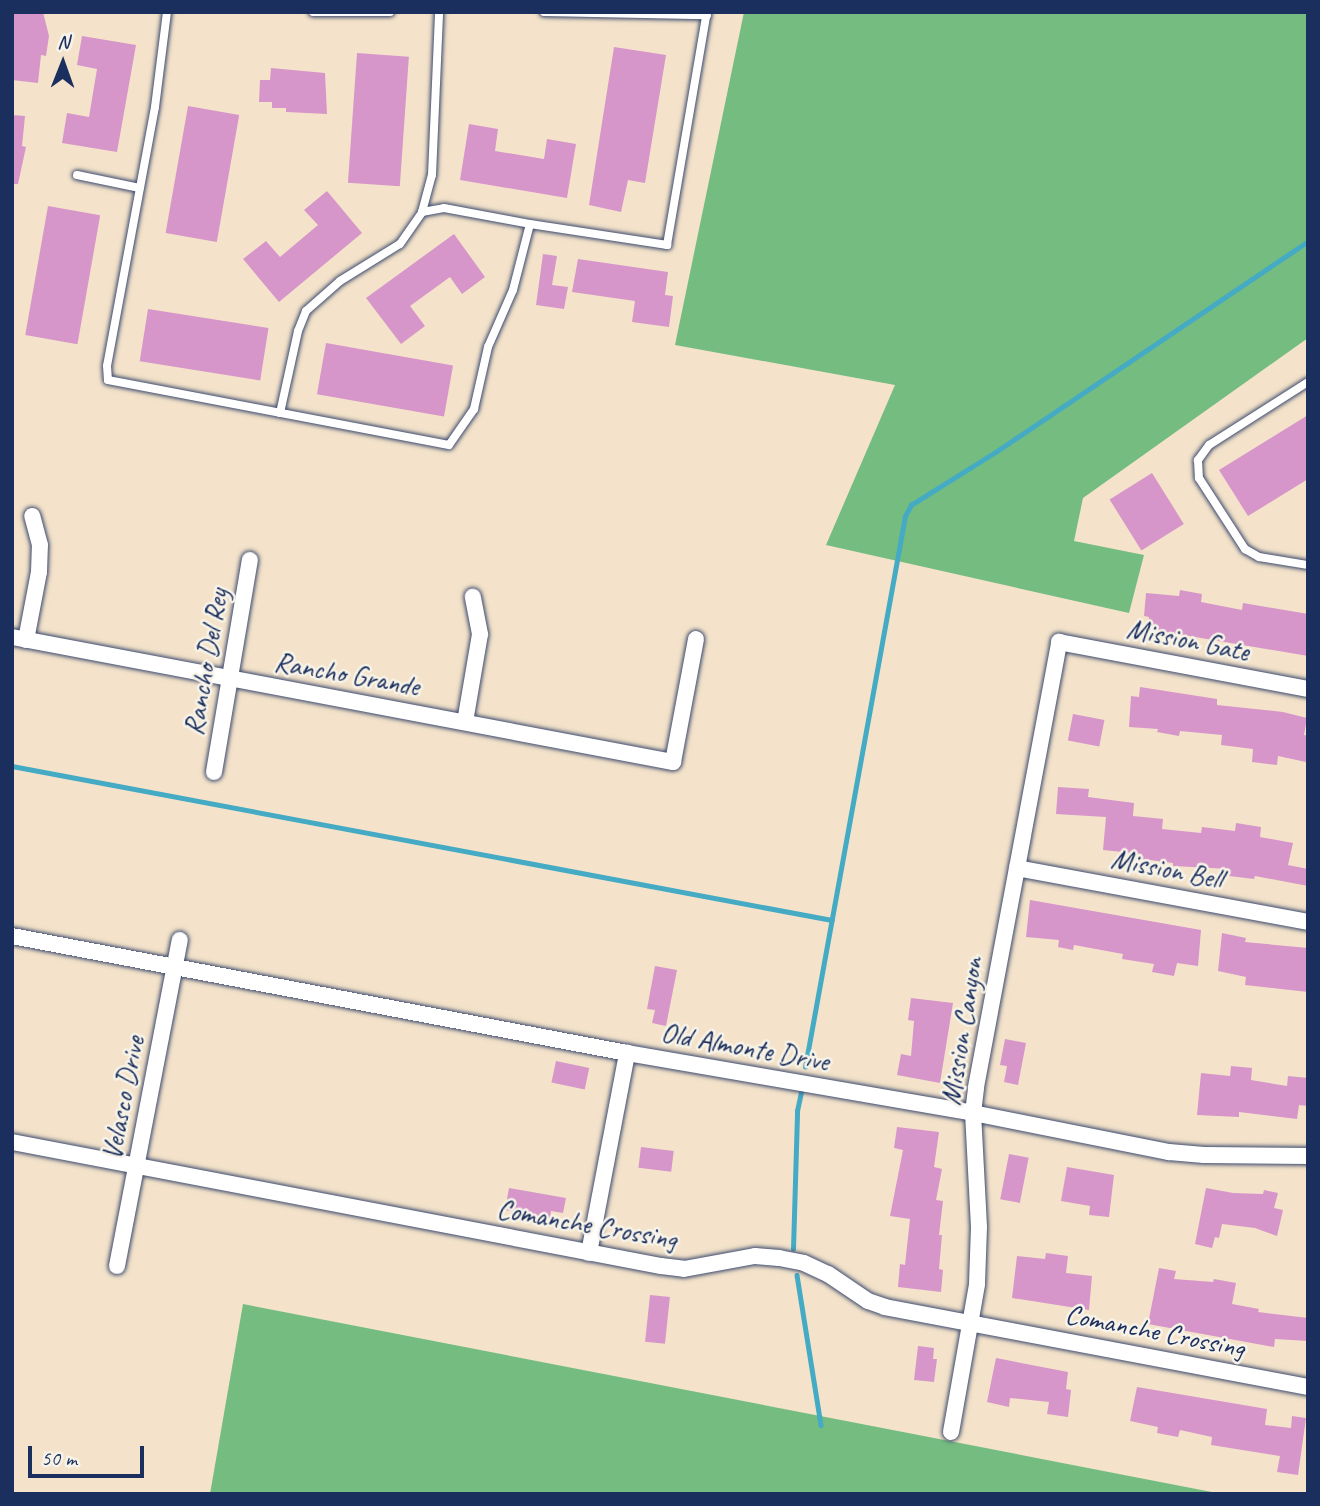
<!DOCTYPE html>
<style>
body{margin:0}
#map{position:relative;width:1320px;height:1506px;overflow:hidden;background:#f4e3ca;font-family:Caveat,sans-serif}
div>[style]{position:absolute}
[style*='--x']{left:calc(var(--x)*1px);top:calc(var(--y)*1px);width:calc(var(--w)*1px);rotate:calc(var(--a)*1deg)}
.forest>*{inset:0;background:#75bc80}
.stream>*{height:4.5px;margin:-2.25px;padding:0 2.25px;transform-origin:2.25px;border-radius:2.25px;background:#45aac4}
.building>*{inset:0;background:#d696c9;transform-origin:0 0}
.roads{filter:drop-shadow(0 0 2px #3c4a6e) drop-shadow(0 0 2px #3c4a6e)}
.lane>*{height:8px;margin:-4px;padding:0 4px;transform-origin:4px;border-radius:4px;background:#fff}
.street>*{height:16px;margin:-8px;padding:0 8px;transform-origin:8px;border-radius:8px;background:#fff}
span{translate:-50% -50%;white-space:nowrap;text-align:center;line-height:1.15;-webkit-text-stroke:5px #f7f3e8;paint-order:stroke}
.street-label{font-size:28px;color:#1b2f5e}
.frame{position:absolute;inset:0;border:14px solid #1b2f5e;pointer-events:none}
.north{position:absolute;left:28px;top:28px;width:70px;height:70px;-webkit-text-stroke:5px #f7f3e8;paint-order:stroke;rotate:1deg;font-size:19px;font-weight:700;line-height:28px;text-align:center;color:#1b2f5e}
.north::after{content:'';display:block;margin:auto;width:24px;height:32px;background:#1b2f5e;clip-path:polygon(50% 0,100% 100%,50% 72%,0 100%)}
.scale{position:absolute;left:28px;top:1446px;width:116px;height:32px;box-sizing:border-box;border:4px solid #1b2f5e;border-top:0;padding-left:9px;font-size:21px;line-height:24px;white-space:nowrap;color:#1b2f5e;-webkit-text-stroke:5px #f7f3e8;paint-order:stroke}
</style>
<div id="map">
<div class="forest">
<div style="clip-path:polygon(744px 12px,1308px 12px,1308px 338px,1083px 498px,1074px 541px,1144px 555px,1129px 613px,826px 545px,895px 385px,675px 345px)"></div>
<div style="clip-path:polygon(243px 1304px,872px 1426px,1222px 1494px,210px 1494px)"></div>
</div>
<div class="stream">
<div style="--x:12;--y:766;--w:834;--a:10.64"></div>
<div style="--x:805;--y:1067;--w:560;--a:-79.71"></div>
<div style="--x:905;--y:516;--w:13;--a:-61"></div>
<div style="--x:911;--y:505;--w:102;--a:-32.1"></div>
<div style="--x:997;--y:451;--w:375;--a:-34"></div>
<div style="--x:793;--y:1249;--w:138;--a:-88.3"></div>
<div style="--x:797;--y:1111;--w:19;--a:-78"></div>
<div style="--x:797;--y:1275;--w:152;--a:80.9"></div>
</div>
<div class="building">
<div style="clip-path:polygon(12px 12px,43px 12px,49px 36px,46px 56px,41px 55px,38px 83px,12px 80px)"></div>
<div style="clip-path:polygon(82px 36px,136px 45px,117px 152px,62px 143px,67px 113px,89px 117px,97px 69px,77px 65px)"></div>
<div style="clip-path:polygon(614px 47px,666px 55px,645px 183px,628px 180px,621px 212px,589px 205px)"></div>
<div style="left:357px;top:53px;width:52px;height:130px;rotate:4deg"></div>
<div style="clip-path:polygon(271px 68px,325px 73px,327px 114px,286px 112px,286px 108px,272px 108px,272px 102px,259px 102px,260px 80px,270px 80px)"></div>
<div style="left:188px;top:106px;width:52px;height:129px;rotate:10deg"></div>
<div style="clip-path:polygon(12px 115px,25px 116px,22px 146px,26px 147px,18px 184px,12px 184px)"></div>
<div style="clip-path:polygon(469px 124px,498px 129px,495px 151px,544px 159px,547px 139px,576px 144px,567px 198px,460px 180px)"></div>
<div style="clip-path:polygon(327px 191px,362px 233px,279px 302px,243px 259px,266px 241px,280px 257px,318px 225px,304px 210px)"></div>
<div style="left:48px;top:206px;width:53px;height:131px;rotate:10deg"></div>
<div style="clip-path:polygon(454px 234px,485px 277px,462px 294px,450px 277px,410px 306px,425px 326px,401px 344px,366px 298px)"></div>
<div style="clip-path:polygon(543px 254px,557px 256px,552px 285px,568px 287px,564px 309px,536px 305px)"></div>
<div style="clip-path:polygon(578px 259px,668px 272px,665px 295px,673px 296px,669px 327px,632px 322px,635px 301px,572px 292px)"></div>
<div style="left:148px;top:309px;width:122px;height:53px;rotate:9deg"></div>
<div style="left:326px;top:343px;width:129px;height:52px;rotate:10deg"></div>
<div style="clip-path:polygon(1308px 415px,1308px 479px,1248px 516px,1219px 470px)"></div>
<div style="left:1152px;top:473px;width:60px;height:50px;rotate:58deg"></div>
<div style="clip-path:polygon(1180px 590px,1202px 594px,1201px 602px,1242px 610px,1243px 603px,1308px 614px,1308px 656px,1148px 629px,1149px 617px,1144px 616px,1146px 593px,1179px 596px)"></div>
<div style="clip-path:polygon(1140px 687px,1217px 699px,1217px 705px,1283px 712px,1307px 718px,1304px 735px,1308px 736px,1306px 762px,1278px 756px,1277px 765px,1252px 762px,1253px 749px,1221px 745px,1222px 735px,1180px 731px,1179px 736px,1157px 732px,1158px 729px,1129px 727px,1131px 696px,1139px 697px)"></div>
<div style="left:1073px;top:714px;width:32px;height:27px;rotate:11deg"></div>
<div style="clip-path:polygon(1058px 787px,1089px 789px,1088px 797px,1134px 803px,1133px 816px,1163px 819px,1162px 829px,1201px 833px,1202px 827px,1235px 831px,1236px 823px,1261px 827px,1260px 837px,1293px 843px,1288px 865px,1308px 869px,1308px 886px,1255px 876px,1254px 879px,1229px 876px,1230px 869px,1173px 866px,1173px 863px,1142px 859px,1142px 854px,1103px 850px,1106px 817px,1056px 814px)"></div>
<div style="clip-path:polygon(1030px 900px,1201px 930px,1198px 966px,1177px 963px,1174px 976px,1152px 972px,1154px 964px,1122px 959px,1123px 954px,1074px 945px,1073px 950px,1058px 947px,1059px 940px,1026px 937px)"></div>
<div style="clip-path:polygon(1222px 933px,1246px 938px,1245px 942px,1308px 948px,1308px 992px,1245px 985px,1246px 977px,1218px 971px)"></div>
<div style="clip-path:polygon(655px 966px,677px 970px,666px 1026px,652px 1023px,655px 1010px,647px 1009px)"></div>
<div style="clip-path:polygon(911px 998px,953px 1003px,940px 1083px,897px 1075px,901px 1054px,911px 1056px,914px 1021px,908px 1020px)"></div>
<div style="clip-path:polygon(1005px 1039px,1026px 1043px,1018px 1085px,1004px 1082px,1007px 1066px,1000px 1065px)"></div>
<div style="left:556px;top:1061px;width:34px;height:22px;rotate:12deg"></div>
<div style="clip-path:polygon(1231px 1066px,1252px 1068px,1251px 1080px,1287px 1086px,1288px 1076px,1308px 1078px,1308px 1106px,1299px 1105px,1297px 1119px,1239px 1112px,1239px 1117px,1197px 1115px,1201px 1073px,1230px 1076px)"></div>
<div style="clip-path:polygon(897px 1127px,939px 1132px,934px 1167px,942px 1169px,936px 1200px,943px 1201px,939px 1235px,942px 1235px,939px 1269px,943px 1270px,941px 1292px,898px 1287px,900px 1264px,905px 1265px,910px 1219px,890px 1216px,903px 1150px,894px 1148px)"></div>
<div style="left:641px;top:1147px;width:33px;height:21px;rotate:7deg"></div>
<div style="left:1009px;top:1154px;width:20px;height:46px;rotate:11deg"></div>
<div style="clip-path:polygon(1067px 1167px,1114px 1175px,1109px 1217px,1089px 1215px,1090px 1206px,1061px 1201px)"></div>
<div style="clip-path:polygon(509px 1188px,566px 1198px,563px 1213px,551px 1211px,550px 1218px,505px 1210px)"></div>
<div style="clip-path:polygon(1206px 1188px,1233px 1193px,1263px 1194px,1264px 1190px,1278px 1193px,1274px 1208px,1283px 1210px,1277px 1236px,1255px 1228px,1222px 1224px,1219px 1238px,1215px 1237px,1212px 1248px,1195px 1244px)"></div>
<div style="clip-path:polygon(1046px 1253px,1068px 1256px,1066px 1273px,1092px 1276px,1089px 1310px,1012px 1298px,1017px 1256px,1045px 1259px)"></div>
<div style="clip-path:polygon(1159px 1268px,1176px 1271px,1174px 1279px,1213px 1282px,1214px 1279px,1236px 1283px,1232px 1304px,1259px 1309px,1258px 1312px,1308px 1318px,1308px 1341px,1275px 1339px,1274px 1347px,1148px 1324px)"></div>
<div style="left:650px;top:1295px;width:20px;height:47px;rotate:6deg"></div>
<div style="clip-path:polygon(918px 1346px,934px 1348px,933px 1359px,937px 1359px,934px 1382px,914px 1380px)"></div>
<div style="clip-path:polygon(996px 1358px,1068px 1372px,1066px 1389px,1071px 1390px,1068px 1417px,1047px 1414px,1049px 1402px,1010px 1398px,1009px 1407px,987px 1402px)"></div>
<div style="clip-path:polygon(1137px 1387px,1267px 1409px,1265px 1425px,1291px 1428px,1292px 1416px,1306px 1418px,1298px 1475px,1277px 1472px,1280px 1456px,1211px 1445px,1212px 1437px,1180px 1430px,1178px 1437px,1157px 1433px,1158px 1427px,1130px 1421px)"></div>
</div>
<div class="roads">
<div class="lane">
<div style="--x:167;--y:12;--w:96;--a:97.2"></div>
<div style="--x:155;--y:107;--w:263;--a:100.5"></div>
<div style="--x:107;--y:366;--w:14;--a:86"></div>
<div style="--x:108;--y:380;--w:347;--a:10.8"></div>
<div style="--x:449;--y:445;--w:44;--a:-55.2"></div>
<div style="--x:474;--y:409;--w:64;--a:-77.3"></div>
<div style="--x:488;--y:347;--w:62;--a:-66.3"></div>
<div style="--x:513;--y:290;--w:68;--a:-75.6"></div>
<div style="--x:530;--y:224;--w:139;--a:8.7"></div>
<div style="--x:667;--y:245;--w:236;--a:-80.3"></div>
<div style="--x:313;--y:12;--w:77;--a:0"></div>
<div style="--x:544;--y:12;--w:163;--a:1.1"></div>
<div style="--x:77;--y:175;--w:64;--a:11.7"></div>
<div style="--x:422;--y:212;--w:22;--a:-10"></div>
<div style="--x:444;--y:208;--w:87;--a:10.5"></div>
<div style="--x:1308;--y:382;--w:117;--a:147.5"></div>
<div style="--x:1209;--y:445;--w:19;--a:126"></div>
<div style="--x:1198;--y:460;--w:18;--a:87"></div>
<div style="--x:1199;--y:478;--w:85;--a:57.1"></div>
<div style="--x:1245;--y:549;--w:16;--a:30"></div>
<div style="--x:1259;--y:557;--w:50;--a:9.3"></div>
<div style="--x:280;--y:413;--w:84;--a:-77.6"></div>
<div style="--x:298;--y:331;--w:22;--a:-68"></div>
<div style="--x:306;--y:311;--w:45;--a:-41.4"></div>
<div style="--x:340;--y:281;--w:70;--a:-31.7"></div>
<div style="--x:400;--y:244;--w:39;--a:-55"></div>
<div style="--x:422;--y:212;--w:38;--a:-75"></div>
<div style="--x:432;--y:175;--w:163;--a:-87.5"></div>
</div>
<div class="street">
<div style="--x:12;--y:637;--w:673;--a:10.71"></div>
<div style="--x:673;--y:762;--w:125;--a:-79.4"></div>
<div style="--x:26;--y:640;--w:69;--a:-79.2"></div>
<div style="--x:39;--y:572;--w:27;--a:-88"></div>
<div style="--x:40;--y:545;--w:30;--a:-105"></div>
<div style="--x:465;--y:722;--w:89;--a:-80.3"></div>
<div style="--x:480;--y:634;--w:38;--a:-101"></div>
<div style="--x:214;--y:772;--w:215;--a:-80.4"></div>
<div style="--x:1017;--y:868;--w:296;--a:10.5"></div>
<div style="--x:12;--y:936;--w:626;--a:10.77"></div>
<div style="--x:627;--y:1053;--w:351;--a:9.8"></div>
<div style="--x:973;--y:1113;--w:200;--a:11.3"></div>
<div style="--x:1169;--y:1152;--w:35;--a:5"></div>
<div style="--x:1204;--y:1155;--w:104;--a:0.6"></div>
<div style="--x:12;--y:1142;--w:661;--a:10.82"></div>
<div style="--x:661;--y:1266;--w:23;--a:7"></div>
<div style="--x:684;--y:1269;--w:72;--a:-10.4"></div>
<div style="--x:755;--y:1256;--w:24;--a:5"></div>
<div style="--x:779;--y:1258;--w:25;--a:11"></div>
<div style="--x:804;--y:1263;--w:26;--a:25"></div>
<div style="--x:828;--y:1274;--w:48;--a:34"></div>
<div style="--x:868;--y:1301;--w:18;--a:19"></div>
<div style="--x:885;--y:1307;--w:430;--a:10.7"></div>
<div style="--x:589;--y:1253;--w:204;--a:-79.2"></div>
<div style="--x:117;--y:1266;--w:332;--a:-79.1"></div>
<div style="--x:951;--y:1432;--w:150;--a:-80"></div>
<div style="--x:977;--y:1284;--w:57;--a:-88"></div>
<div style="--x:979;--y:1227;--w:114;--a:-93"></div>
<div style="--x:973;--y:1113;--w:26;--a:-83"></div>
<div style="--x:976;--y:1087;--w:453;--a:-79.4"></div>
<div style="--x:1059;--y:642;--w:253;--a:10.7"></div>
</div>
</div>
<div class="street-label">
<span style="left:1188px;top:640px;rotate:11deg">Mission Gate</span>
<span style="left:206px;top:662px;rotate:-80deg">Rancho Del Rey</span>
<span style="left:347px;top:674px;rotate:10deg">Rancho Grande</span>
<span style="left:1167px;top:869px;rotate:11deg">Mission Bell</span>
<span style="left:962px;top:1031px;rotate:-81deg">Mission Canyon</span>
<span style="left:745px;top:1047px;rotate:10deg">Old Almonte Drive</span>
<span style="left:123px;top:1098px;rotate:-79deg">Velasco Drive</span>
<span style="left:587px;top:1224px;rotate:10deg">Comanche Crossing</span>
<span style="left:1155px;top:1331px;rotate:11deg">Comanche Crossing</span>
</div>
<div class="frame"></div>
<div class="north">N</div>
<div class="scale">50 m</div>
</div>
